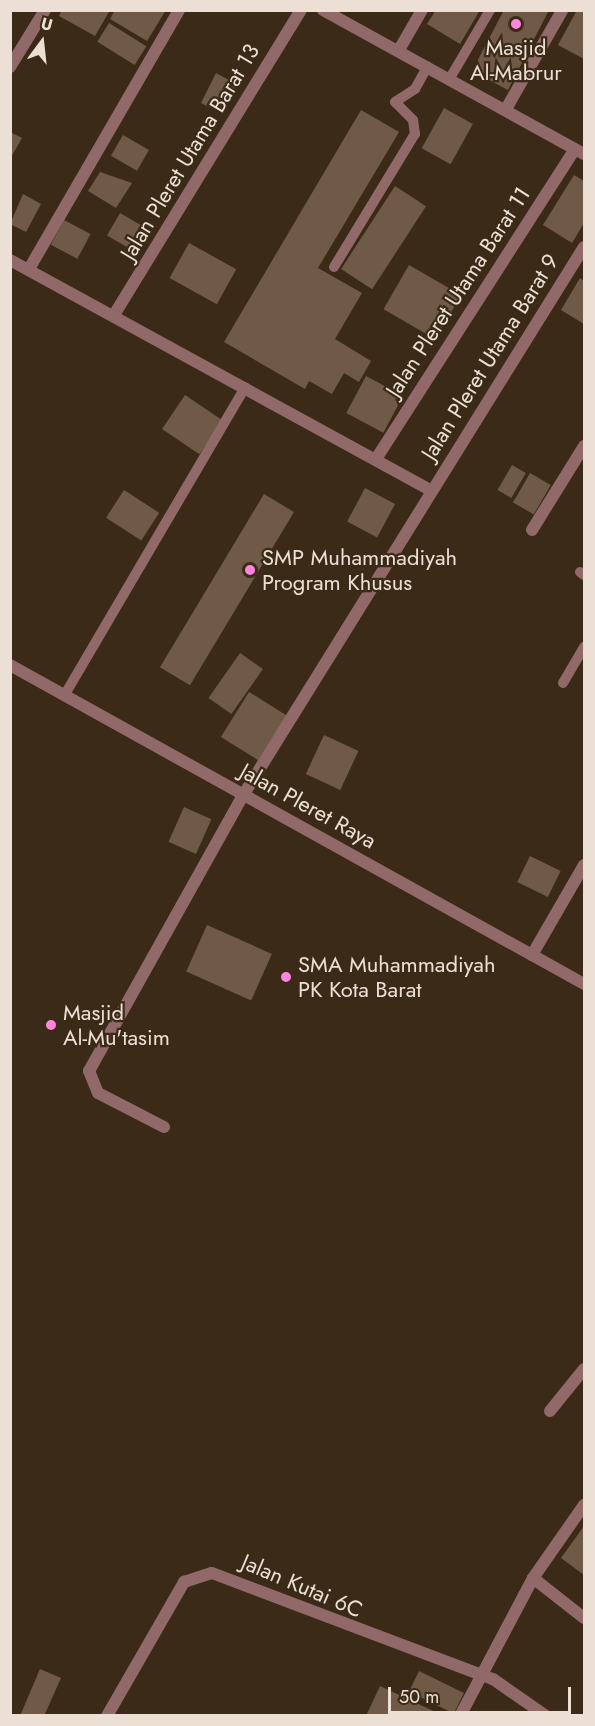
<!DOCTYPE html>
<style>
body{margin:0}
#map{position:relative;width:595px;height:1726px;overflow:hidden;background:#3c2a18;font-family:Jost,sans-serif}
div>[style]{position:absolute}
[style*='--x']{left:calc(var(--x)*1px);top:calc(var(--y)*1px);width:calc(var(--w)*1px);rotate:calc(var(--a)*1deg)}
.building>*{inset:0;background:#6e5a47;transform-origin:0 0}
.service>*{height:10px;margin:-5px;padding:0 5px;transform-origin:5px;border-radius:5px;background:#906968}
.minor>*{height:12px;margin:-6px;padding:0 6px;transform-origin:6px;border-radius:6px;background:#906968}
.tertiary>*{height:12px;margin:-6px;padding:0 6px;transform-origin:6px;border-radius:6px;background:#906968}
.dots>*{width:16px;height:16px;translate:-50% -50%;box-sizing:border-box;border:3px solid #3c2a18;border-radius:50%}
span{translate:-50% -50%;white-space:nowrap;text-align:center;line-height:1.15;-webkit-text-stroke:4.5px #3c2a18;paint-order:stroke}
.poi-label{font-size:22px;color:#ece0d5}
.left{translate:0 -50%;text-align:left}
.street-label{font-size:22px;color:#ece0d5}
.frame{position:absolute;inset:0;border:12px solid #ece0d5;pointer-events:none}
.north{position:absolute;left:12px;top:12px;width:60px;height:60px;-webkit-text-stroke:4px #3c2a18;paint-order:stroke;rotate:15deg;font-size:16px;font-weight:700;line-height:24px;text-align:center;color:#ece0d5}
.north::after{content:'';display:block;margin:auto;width:21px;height:27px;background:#ece0d5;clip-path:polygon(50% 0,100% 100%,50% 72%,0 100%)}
.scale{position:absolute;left:388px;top:1687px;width:183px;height:27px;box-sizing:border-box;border:3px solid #ece0d5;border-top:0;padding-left:8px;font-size:18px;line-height:21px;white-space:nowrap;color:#ece0d5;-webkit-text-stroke:4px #3c2a18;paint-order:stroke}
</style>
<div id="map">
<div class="building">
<div style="clip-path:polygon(62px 10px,110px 10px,95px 36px,59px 16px)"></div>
<div style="clip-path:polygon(115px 10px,166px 10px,147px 41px,110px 19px)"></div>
<div style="clip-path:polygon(436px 10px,480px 10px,460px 44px,427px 24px)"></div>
<div style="clip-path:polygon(504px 10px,549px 10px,508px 90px,472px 71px)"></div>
<div style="clip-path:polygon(577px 10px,584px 10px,584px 59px,558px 45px)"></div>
<div style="left:109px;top:23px;width:44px;height:22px;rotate:32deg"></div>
<div style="clip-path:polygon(216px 73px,238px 85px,217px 111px,201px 103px)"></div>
<div style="left:444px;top:108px;width:33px;height:46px;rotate:29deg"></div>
<div style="clip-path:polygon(361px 110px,399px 132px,318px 268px,362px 293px,335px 339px,371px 361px,359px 382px,344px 373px,332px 394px,309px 381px,305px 389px,224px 342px)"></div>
<div style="clip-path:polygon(10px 132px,22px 138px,10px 159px)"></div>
<div style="left:123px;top:135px;width:30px;height:24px;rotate:30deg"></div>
<div style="clip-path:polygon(100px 172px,132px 183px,116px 208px,88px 191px)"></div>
<div style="clip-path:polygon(574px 175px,584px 181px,584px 223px,572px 243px,543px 225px)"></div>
<div style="left:395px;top:186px;width:37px;height:99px;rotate:33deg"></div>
<div style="clip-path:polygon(23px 194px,41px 204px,26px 232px,10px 224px)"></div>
<div style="left:120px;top:213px;width:24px;height:26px;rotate:30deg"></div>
<div style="left:64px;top:220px;width:30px;height:28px;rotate:28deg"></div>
<div style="left:189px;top:243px;width:54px;height:40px;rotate:29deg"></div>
<div style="left:409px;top:265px;width:60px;height:51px;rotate:30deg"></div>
<div style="clip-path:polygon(580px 278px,584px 281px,584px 324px,561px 310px)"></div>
<div style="left:366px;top:376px;width:42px;height:42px;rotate:28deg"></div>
<div style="left:185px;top:395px;width:45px;height:41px;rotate:34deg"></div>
<div style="left:512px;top:465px;width:16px;height:29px;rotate:30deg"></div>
<div style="left:530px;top:473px;width:24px;height:34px;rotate:30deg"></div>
<div style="left:365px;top:488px;width:34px;height:38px;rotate:28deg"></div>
<div style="left:124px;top:490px;width:42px;height:33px;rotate:33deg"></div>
<div style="left:264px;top:494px;width:35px;height:202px;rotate:31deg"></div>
<div style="left:240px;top:653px;width:28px;height:55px;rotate:35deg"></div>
<div style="left:249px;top:692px;width:44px;height:53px;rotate:32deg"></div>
<div style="left:324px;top:735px;width:38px;height:43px;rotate:25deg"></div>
<div style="left:184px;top:807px;width:30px;height:38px;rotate:24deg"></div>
<div style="left:530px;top:856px;width:34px;height:29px;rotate:26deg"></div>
<div style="left:207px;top:925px;width:71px;height:51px;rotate:24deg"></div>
<div style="clip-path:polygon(584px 1526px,584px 1575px,561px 1558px)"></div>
<div style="clip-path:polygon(40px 1669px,61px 1678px,44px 1716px,20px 1716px)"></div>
<div style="left:419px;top:1671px;width:50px;height:23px;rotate:26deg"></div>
<div style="clip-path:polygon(380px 1686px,444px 1716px,366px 1716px)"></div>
</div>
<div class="service">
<div style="--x:450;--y:78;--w:79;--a:-59.5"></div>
<div style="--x:334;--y:267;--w:156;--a:-58.7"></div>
<div style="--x:415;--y:134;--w:14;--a:-98"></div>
<div style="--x:413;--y:120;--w:25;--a:-135"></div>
<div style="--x:395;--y:102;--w:24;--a:-33"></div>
<div style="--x:415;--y:89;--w:26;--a:-61"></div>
<div style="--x:580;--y:572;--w:5;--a:37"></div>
<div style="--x:563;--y:683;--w:42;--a:-59.7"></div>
<div style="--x:64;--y:696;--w:358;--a:-59.6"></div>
</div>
<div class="minor">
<div style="--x:399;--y:50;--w:46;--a:-60.1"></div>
<div style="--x:10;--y:67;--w:67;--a:-58.4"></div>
<div style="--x:506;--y:109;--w:113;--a:-60.3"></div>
<div style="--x:10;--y:260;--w:479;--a:28.7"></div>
<div style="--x:29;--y:269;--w:299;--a:-59.9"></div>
<div style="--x:114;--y:315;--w:358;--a:-58.5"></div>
<div style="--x:376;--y:459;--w:368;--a:-57.3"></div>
<div style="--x:532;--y:530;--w:99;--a:-58.2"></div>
<div style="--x:532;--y:955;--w:104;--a:-60"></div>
<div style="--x:164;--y:1127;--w:74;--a:-152.7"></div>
<div style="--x:98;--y:1093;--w:24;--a:-112"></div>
<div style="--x:89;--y:1071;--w:317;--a:-60.8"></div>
<div style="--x:244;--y:794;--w:644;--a:-58.14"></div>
<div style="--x:550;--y:1411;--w:54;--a:-51"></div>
<div style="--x:107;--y:1716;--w:155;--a:-60.1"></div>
<div style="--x:184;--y:1582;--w:29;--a:-18"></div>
<div style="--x:212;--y:1573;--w:300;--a:20.7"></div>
<div style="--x:493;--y:1679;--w:65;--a:34.9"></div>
<div style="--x:460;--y:1716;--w:156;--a:-62.1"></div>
</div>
<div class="tertiary">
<div style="--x:323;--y:10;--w:298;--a:28.9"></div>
<div style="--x:10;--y:665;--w:657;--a:29.06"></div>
<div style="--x:584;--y:1505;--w:89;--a:124.9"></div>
<div style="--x:533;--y:1578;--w:65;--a:38.1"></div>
</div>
<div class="dots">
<div style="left:516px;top:24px;background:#ff85df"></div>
<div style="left:250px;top:570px;background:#ff85df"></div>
<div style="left:286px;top:977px;background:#ff85df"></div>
<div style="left:51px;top:1025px;background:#ff85df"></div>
</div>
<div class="poi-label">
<span style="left:516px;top:60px">Masjid<br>Al-Mabrur</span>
<span class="left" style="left:262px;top:570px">SMP Muhammadiyah<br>Program Khusus</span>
<span class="left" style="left:298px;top:977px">SMA Muhammadiyah<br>PK Kota Barat</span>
<span class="left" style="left:63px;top:1025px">Masjid<br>Al-Mu'tasim</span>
</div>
<div class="street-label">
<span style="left:190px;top:152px;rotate:-59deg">Jalan Pleret Utama Barat 13</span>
<span style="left:458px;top:292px;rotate:-57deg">Jalan Pleret Utama Barat 11</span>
<span style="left:490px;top:357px;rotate:-58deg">Jalan Pleret Utama Barat 9</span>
<span style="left:308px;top:806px;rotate:29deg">Jalan Pleret Raya</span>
<span style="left:302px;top:1586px;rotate:23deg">Jalan Kutai 6C</span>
</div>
<div class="frame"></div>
<div class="north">U</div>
<div class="scale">50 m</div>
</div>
